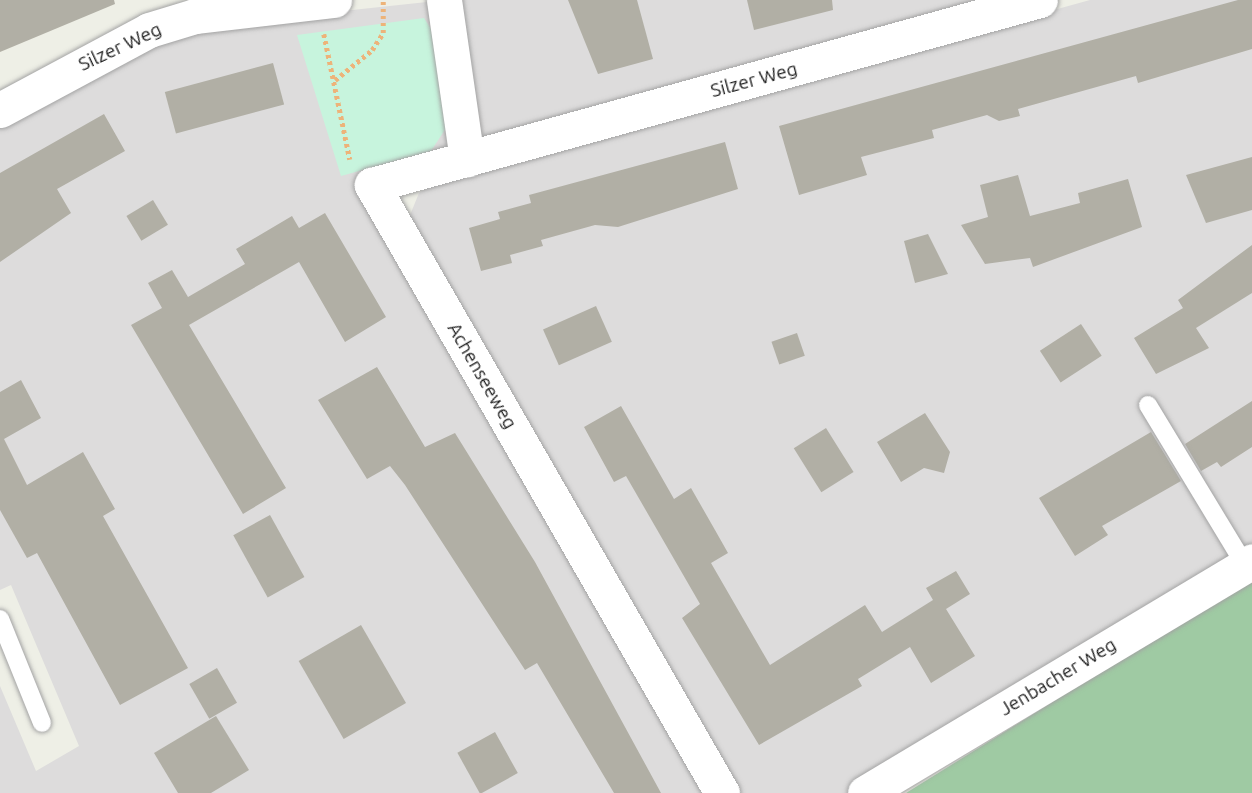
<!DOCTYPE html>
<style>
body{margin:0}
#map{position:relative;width:1252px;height:793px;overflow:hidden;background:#eeefe6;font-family:Ubuntu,sans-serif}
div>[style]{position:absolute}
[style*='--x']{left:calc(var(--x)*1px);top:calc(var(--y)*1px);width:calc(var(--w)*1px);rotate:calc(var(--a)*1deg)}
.residential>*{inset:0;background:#dddcdc}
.forest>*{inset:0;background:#9fcaa3}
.park>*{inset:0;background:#c7f4dd}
.building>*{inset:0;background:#b1afa5;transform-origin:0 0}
.path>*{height:4.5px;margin-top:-2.25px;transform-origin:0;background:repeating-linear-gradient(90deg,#edb379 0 3.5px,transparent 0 7px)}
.roads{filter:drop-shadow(0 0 2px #a3a3a3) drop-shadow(0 0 2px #a3a3a3)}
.lane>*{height:18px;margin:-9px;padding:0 9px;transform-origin:9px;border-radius:9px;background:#fff}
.street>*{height:35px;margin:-17.5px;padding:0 17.5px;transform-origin:17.5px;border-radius:17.5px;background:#fff}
span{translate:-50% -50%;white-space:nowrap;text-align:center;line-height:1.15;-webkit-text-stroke:5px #fff;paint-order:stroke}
.street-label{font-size:19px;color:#1f1f1f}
</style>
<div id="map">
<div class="residential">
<div style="clip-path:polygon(456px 0,995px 0,486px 138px,480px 133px)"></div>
<div style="clip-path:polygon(1090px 0,1252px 0,1252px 543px,849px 793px,736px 793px,408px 220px,419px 193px,438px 180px)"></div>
<div style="clip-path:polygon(427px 2px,448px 148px,361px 176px,706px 793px,0 793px,0 686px,36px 771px,79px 746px,11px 585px,0 590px,0 121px,125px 50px,202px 26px)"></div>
</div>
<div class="forest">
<div style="clip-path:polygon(1252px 578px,1252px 793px,906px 793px)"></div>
</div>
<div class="park">
<div style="clip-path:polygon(424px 18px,433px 32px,448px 125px,431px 151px,341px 176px,297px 35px)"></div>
</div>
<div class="building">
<div style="clip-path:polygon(0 0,114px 0,115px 4px,0 52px)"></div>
<div style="clip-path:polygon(568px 0,637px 0,653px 59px,598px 74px)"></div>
<div style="clip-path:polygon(747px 0,832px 0,833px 10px,754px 30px)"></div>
<div style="clip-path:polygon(1238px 0,1252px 0,1252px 49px,1138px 83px,1136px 76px,1018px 109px,1020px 116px,999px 121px,987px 115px,932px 130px,934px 138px,861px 157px,867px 175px,799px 195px,779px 126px)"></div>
<div style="left:273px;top:63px;width:43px;height:112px;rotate:75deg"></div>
<div style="clip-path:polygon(104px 114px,125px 151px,57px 189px,71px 213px,0 262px,0 173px)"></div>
<div style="clip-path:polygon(725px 142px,738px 189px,618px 227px,595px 225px,541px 240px,543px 246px,510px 255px,512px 263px,481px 271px,469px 228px,500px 219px,498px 212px,531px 203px,529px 195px)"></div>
<div style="clip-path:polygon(1252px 157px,1252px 210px,1206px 223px,1186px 175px)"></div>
<div style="clip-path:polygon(1018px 175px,1030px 216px,1080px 203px,1078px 193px,1128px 179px,1142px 227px,1033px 267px,1030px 258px,985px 264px,961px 225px,988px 217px,980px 185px)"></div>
<div style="left:153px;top:200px;width:29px;height:31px;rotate:59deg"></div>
<div style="clip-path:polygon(325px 213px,386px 317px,345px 342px,299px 262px,189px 325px,286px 488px,243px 514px,131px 325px,162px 308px,148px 283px,172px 270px,188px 297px,245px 264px,236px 249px,292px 216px,299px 228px)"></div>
<div style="clip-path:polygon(928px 234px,948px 274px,915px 283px,904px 241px)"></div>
<div style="clip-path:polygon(1252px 245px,1252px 293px,1196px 328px,1209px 348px,1156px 374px,1134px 338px,1183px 308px,1186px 313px,1178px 300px)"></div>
<div style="left:596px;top:306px;width:39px;height:58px;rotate:66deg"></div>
<div style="left:1081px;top:324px;width:38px;height:49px;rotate:57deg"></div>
<div style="left:797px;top:333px;width:24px;height:27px;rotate:71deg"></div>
<div style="clip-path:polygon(377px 367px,425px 447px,455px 433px,535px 562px,661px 793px,614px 793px,537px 663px,525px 670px,405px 485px,390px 466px,367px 479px,318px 400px)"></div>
<div style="clip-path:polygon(21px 380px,41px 418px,4px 439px,27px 485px,83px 452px,115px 509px,103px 516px,188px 668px,120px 705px,37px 553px,27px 558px,0 510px,0 392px)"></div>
<div style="clip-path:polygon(1252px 401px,1252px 447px,1221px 467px,1217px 462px,1201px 471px,1185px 444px)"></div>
<div style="clip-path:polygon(621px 406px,674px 499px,691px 488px,715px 530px,728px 553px,711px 563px,770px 665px,865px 605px,882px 632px,933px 600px,926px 588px,956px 571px,970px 594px,946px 609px,975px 656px,931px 683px,910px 647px,858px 679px,862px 686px,759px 745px,682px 618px,700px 604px,626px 476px,614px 482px,584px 427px)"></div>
<div style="clip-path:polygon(925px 413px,950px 452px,944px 473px,924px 468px,901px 482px,877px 442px)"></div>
<div style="left:826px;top:428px;width:52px;height:38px;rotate:58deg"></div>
<div style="clip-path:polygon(1151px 432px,1181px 481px,1102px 526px,1108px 535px,1075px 556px,1039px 498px)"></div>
<div style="left:270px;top:515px;width:71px;height:42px;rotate:61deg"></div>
<div style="left:361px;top:625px;width:90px;height:72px;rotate:60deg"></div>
<div style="left:217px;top:668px;width:40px;height:32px;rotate:60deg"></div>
<div style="clip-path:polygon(216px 716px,249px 770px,211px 793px,178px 793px,154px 753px)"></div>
<div style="left:495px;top:732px;width:47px;height:43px;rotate:61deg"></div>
</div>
<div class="path">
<div style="--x:324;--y:34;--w:128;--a:78.3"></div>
<div style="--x:335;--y:80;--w:48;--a:-39"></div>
<div style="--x:372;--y:50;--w:20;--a:-57"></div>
<div style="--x:383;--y:33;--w:33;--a:-90"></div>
</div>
<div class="roads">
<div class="lane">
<div style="--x:1148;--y:405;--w:187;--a:58.8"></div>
<div style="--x:0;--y:619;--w:112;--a:68"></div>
</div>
<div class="street">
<div style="--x:444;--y:0;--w:161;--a:81.8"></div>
<div style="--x:0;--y:110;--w:169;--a:-28.2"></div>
<div style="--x:149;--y:30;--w:48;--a:-16.9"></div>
<div style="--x:195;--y:16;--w:140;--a:-6.6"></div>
<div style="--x:722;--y:793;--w:702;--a:-119.93"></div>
<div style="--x:372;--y:185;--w:693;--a:-15.48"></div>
<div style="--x:865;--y:793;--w:451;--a:-30.9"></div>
</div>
</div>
<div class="street-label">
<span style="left:120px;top:47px;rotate:-25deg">Silzer Weg</span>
<span style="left:754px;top:80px;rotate:-15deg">Silzer Weg</span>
<span style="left:482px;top:376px;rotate:60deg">Achenseeweg</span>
<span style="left:1058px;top:677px;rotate:-31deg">Jenbacher Weg</span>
</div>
</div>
